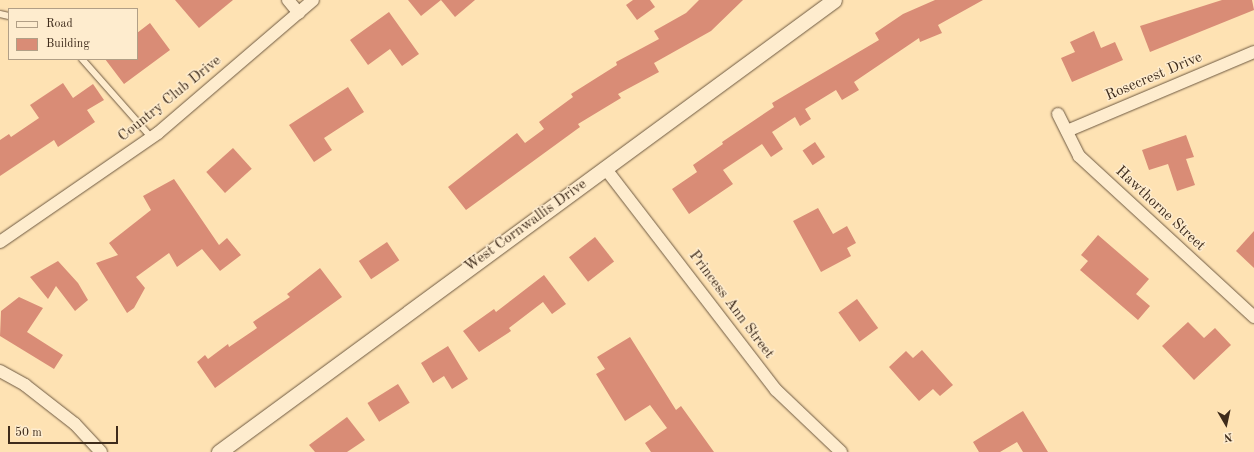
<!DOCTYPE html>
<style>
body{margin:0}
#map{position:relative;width:1254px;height:452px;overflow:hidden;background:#fee2b3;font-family:"Old Standard TT",serif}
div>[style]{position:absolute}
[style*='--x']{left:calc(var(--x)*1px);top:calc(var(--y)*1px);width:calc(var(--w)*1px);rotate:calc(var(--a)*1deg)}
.building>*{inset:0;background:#d98c76;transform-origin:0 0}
.roads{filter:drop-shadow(0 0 1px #6e5941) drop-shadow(0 0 1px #6e5941)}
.service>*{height:6px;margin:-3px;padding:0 3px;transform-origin:3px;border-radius:3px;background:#feecce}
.minor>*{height:12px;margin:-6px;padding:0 6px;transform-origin:6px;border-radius:6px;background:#feecce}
.tertiary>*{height:15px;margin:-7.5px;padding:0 7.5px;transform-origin:7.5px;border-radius:7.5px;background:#feecce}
span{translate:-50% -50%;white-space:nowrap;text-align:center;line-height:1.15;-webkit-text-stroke:3px #feecce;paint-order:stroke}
.street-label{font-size:15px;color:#3e2b1b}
.legend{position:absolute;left:8px;top:8px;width:130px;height:52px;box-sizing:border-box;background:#feecce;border:1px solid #b19f86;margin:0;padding:5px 7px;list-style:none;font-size:12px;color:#3e2b1b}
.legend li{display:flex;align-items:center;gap:8px;height:20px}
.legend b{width:20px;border:1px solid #b19f86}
.north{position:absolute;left:1206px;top:404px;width:40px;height:40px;-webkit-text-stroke:3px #feecce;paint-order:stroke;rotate:171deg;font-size:11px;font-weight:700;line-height:16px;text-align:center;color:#3e2b1b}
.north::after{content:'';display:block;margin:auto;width:14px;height:18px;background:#3e2b1b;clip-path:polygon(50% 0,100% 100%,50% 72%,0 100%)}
.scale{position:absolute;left:8px;top:426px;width:110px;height:18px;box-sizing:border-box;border:2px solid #3e2b1b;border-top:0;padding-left:5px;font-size:12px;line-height:14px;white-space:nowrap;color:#3e2b1b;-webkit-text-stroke:3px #feecce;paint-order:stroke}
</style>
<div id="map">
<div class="building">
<div style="clip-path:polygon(175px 0,233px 0,199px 28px)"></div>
<div style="clip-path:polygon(408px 0,441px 0,421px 16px)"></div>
<div style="clip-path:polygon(441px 0,475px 0,455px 17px)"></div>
<div style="clip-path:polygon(633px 0,650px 0,655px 7px,637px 20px,626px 5px)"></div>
<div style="clip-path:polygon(699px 0,743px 0,711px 31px,654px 63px,659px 72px,618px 94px,621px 98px,578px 124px,580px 127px,466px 210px,448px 187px,517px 133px,525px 143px,544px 129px,539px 122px,573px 97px,571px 94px,617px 65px,616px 62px,659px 39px,654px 31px,686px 13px)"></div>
<div style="clip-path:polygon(935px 0,983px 0,938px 25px,942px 33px,920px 42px,919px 38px,854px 82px,859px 90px,842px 100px,836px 90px,805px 109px,811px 119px,800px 126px,795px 117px,772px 132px,783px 149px,771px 157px,762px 144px,723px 170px,733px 184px,689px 214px,672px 189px,697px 172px,693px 165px,723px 144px,722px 142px,774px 107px,772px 103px,879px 40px,875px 33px,903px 14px)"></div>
<div style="clip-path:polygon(1222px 0,1252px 0,1254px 10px,1150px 52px,1140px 26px)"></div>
<div style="clip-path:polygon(389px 12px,419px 54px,402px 66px,390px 49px,368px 65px,350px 40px)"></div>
<div style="clip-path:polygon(150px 23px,170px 50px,124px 84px,105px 59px,137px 59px,137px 33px)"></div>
<div style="clip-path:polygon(1094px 31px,1101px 48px,1115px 42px,1123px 60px,1072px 82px,1061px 58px,1075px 52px,1070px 42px)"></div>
<div style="clip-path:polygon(63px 83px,73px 98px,93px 84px,104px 100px,87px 110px,95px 122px,58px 147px,54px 140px,0 176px,0 140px,9px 134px,11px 137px,39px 118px,30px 105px)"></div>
<div style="clip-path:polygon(348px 87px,364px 112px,324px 138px,332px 150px,314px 162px,289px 125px)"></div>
<div style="clip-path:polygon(1186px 135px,1194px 157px,1186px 159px,1195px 185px,1177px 191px,1168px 164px,1149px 170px,1142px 150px)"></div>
<div style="left:815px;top:142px;width:18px;height:15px;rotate:56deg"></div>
<div style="left:233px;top:148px;width:28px;height:36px;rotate:48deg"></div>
<div style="clip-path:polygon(174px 179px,219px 245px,227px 238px,241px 255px,220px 271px,202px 249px,177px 267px,169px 253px,136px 277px,145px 288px,134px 308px,127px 313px,96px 263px,118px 255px,109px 243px,151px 210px,143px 196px)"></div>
<div style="clip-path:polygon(818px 208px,833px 234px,847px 226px,856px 243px,847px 248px,851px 256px,821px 272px,793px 221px)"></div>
<div style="clip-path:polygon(1254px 231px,1254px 268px,1236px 251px)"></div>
<div style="clip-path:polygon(1098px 235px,1149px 279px,1136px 294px,1150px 306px,1138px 320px,1080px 270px,1088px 261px,1081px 255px)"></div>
<div style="left:595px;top:237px;width:31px;height:33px;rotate:52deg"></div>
<div style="left:387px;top:242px;width:22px;height:34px;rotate:56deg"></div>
<div style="clip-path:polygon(58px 261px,78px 283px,88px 300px,75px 311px,56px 286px,48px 299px,30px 277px)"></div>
<div style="clip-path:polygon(320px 268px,342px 297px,215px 388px,197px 362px,205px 355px,208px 359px,228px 344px,229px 347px,257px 328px,253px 322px,290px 297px,287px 294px)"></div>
<div style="clip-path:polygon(544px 275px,566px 304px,552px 314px,543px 302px,509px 328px,511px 331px,479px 352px,463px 331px,494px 309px,496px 312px)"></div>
<div style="clip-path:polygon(19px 297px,43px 308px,27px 332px,63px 355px,54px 369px,0 336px,1px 311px)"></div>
<div style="left:857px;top:299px;width:36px;height:23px;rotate:54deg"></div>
<div style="clip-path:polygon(1188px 322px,1204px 338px,1215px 328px,1231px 345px,1194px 380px,1162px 346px)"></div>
<div style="clip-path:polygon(630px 337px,676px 410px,681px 406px,714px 452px,651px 452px,645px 443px,667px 428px,650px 405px,625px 421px,596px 374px,605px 369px,597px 357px)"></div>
<div style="clip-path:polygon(448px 346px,468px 379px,452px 389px,444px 376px,433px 383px,421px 363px)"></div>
<div style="clip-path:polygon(922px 350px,953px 385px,940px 396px,933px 389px,919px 401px,889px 367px,906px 351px,913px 358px)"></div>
<div style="left:398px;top:384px;width:22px;height:36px;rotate:58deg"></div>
<div style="clip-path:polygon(1023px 411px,1048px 452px,1023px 452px,1017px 442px,1000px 452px,979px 452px,973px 442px)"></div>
<div style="clip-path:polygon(347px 417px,365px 440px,347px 452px,315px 452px,309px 445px)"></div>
</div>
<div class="roads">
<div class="service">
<div style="--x:0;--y:14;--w:9;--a:13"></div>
<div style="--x:82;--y:59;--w:106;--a:48.5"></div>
</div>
<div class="minor">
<div style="--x:288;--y:0;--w:17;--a:50"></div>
<div style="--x:1058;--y:114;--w:47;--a:63.4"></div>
<div style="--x:1079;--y:156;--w:238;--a:42.6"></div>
<div style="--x:1067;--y:131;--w:203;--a:-22.9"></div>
<div style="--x:605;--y:168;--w:280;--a:52.4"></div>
<div style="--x:776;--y:390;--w:90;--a:43.6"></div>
<div style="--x:0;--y:242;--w:192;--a:-34.6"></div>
<div style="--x:158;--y:133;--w:204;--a:-40.6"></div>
<div style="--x:0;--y:371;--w:29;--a:29"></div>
<div style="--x:25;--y:385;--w:63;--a:38"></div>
<div style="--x:75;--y:424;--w:38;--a:47"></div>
</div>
<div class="tertiary">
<div style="--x:219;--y:452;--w:763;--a:-36.31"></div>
</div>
</div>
<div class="street-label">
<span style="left:1154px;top:77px;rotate:-23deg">Rosecrest Drive</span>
<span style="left:170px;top:99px;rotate:-39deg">Country Club Drive</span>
<span style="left:1160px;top:209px;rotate:43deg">Hawthorne Street</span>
<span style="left:526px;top:226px;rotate:-36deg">West Cornwallis Drive</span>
<span style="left:731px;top:305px;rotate:53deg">Princess Ann Street</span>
</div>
<ul class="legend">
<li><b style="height:5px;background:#feecce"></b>Road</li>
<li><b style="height:11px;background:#d98c76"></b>Building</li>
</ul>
<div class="north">N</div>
<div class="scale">50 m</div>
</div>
